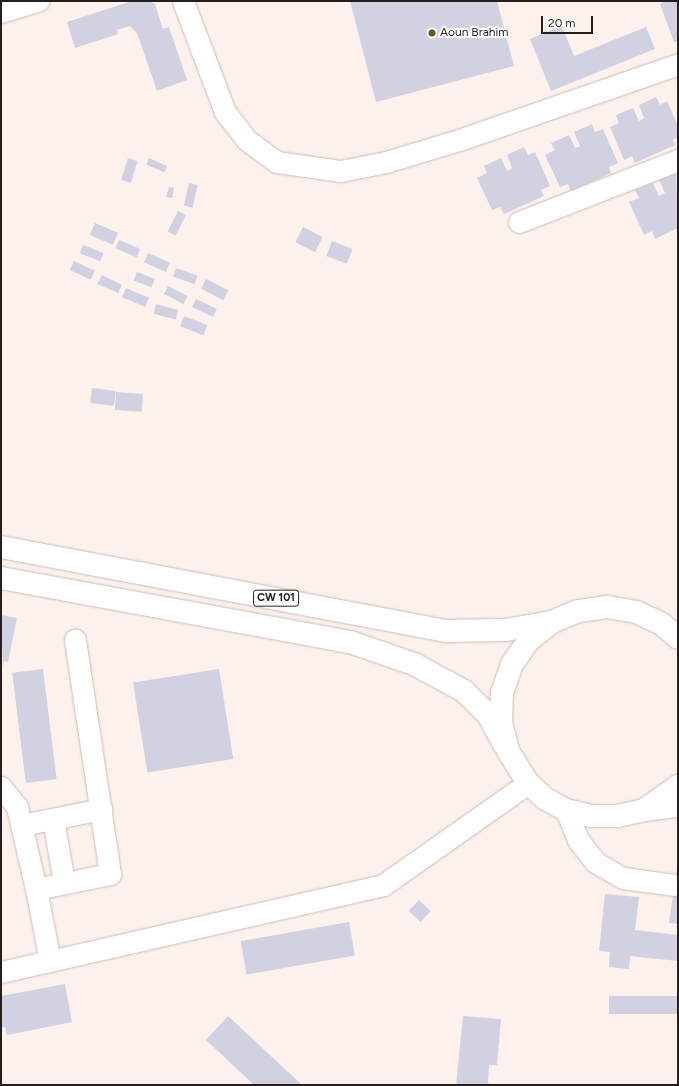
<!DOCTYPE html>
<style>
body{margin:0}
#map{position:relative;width:679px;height:1086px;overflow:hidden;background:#fcf1ed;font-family:Figtree,sans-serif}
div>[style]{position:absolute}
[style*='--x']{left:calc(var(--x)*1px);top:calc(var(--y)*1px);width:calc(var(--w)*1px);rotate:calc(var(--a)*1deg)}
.building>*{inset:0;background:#d2d1e1;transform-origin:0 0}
.roads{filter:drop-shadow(0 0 1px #cebbb5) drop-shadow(0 0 1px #cebbb5)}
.minor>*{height:21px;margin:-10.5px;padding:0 10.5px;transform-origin:10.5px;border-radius:10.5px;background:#fff}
.major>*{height:22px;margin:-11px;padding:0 11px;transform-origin:11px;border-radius:11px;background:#fff}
.highway>*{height:22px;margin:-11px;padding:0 11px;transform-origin:11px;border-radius:11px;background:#fff}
.dots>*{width:11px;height:11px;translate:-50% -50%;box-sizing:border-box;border:2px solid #fff;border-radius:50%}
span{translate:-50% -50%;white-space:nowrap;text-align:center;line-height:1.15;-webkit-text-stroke:4px #fff;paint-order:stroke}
.shield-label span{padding:1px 3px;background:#fff;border:1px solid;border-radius:3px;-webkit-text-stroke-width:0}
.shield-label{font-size:11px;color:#251e1c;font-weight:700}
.poi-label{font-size:12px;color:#251e1c}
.left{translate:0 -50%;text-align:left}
.frame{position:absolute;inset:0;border:2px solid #251e1c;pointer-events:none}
.scale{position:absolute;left:541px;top:16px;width:52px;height:18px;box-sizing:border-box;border:2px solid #251e1c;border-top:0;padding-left:5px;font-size:12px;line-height:14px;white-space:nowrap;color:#251e1c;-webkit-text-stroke:3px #fff;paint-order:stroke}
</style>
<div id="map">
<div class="building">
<div style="clip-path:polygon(132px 1px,148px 1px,155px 4px,163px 29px,169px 27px,187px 80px,157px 91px,137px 33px,130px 26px,117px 30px,118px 34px,75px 48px,67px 22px)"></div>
<div style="clip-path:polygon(350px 1px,497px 1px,514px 66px,376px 102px)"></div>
<div style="clip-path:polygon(666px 1px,678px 1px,678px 41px,674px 42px,660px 4px)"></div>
<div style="clip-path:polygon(562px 26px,574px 56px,646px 27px,655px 49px,551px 91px,530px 39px)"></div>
<div style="clip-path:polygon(656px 97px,660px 105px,667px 101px,678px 126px,678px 137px,673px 140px,675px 145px,635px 163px,632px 156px,624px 160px,610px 127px,619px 123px,616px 115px,633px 108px,639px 121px,644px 118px,639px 105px)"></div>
<div style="clip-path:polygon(592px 124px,595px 132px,603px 129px,618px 163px,609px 167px,611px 173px,571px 191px,568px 184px,560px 187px,545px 155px,555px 150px,551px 143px,569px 135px,575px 148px,580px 146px,574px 132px)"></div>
<div style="clip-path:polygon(524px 147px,528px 155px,535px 152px,550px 186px,541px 190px,544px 196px,504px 214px,500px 207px,492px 210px,477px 178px,487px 173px,484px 166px,501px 158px,507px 171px,512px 168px,507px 155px)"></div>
<div style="left:128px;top:158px;width:10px;height:23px;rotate:17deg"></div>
<div style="left:149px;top:158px;width:20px;height:7px;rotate:24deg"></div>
<div style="clip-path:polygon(676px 172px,678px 228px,655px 239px,652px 231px,644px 235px,629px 202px,639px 198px,635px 190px,653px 183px,659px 196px,665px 193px,659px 180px)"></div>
<div style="left:189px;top:183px;width:9px;height:23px;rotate:13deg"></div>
<div style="clip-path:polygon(169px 187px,174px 188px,172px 198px,166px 197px)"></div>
<div style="left:178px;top:211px;width:9px;height:23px;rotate:27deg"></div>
<div style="left:95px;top:223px;width:25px;height:13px;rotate:23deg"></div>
<div style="left:303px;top:227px;width:22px;height:17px;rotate:27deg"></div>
<div style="left:119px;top:240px;width:23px;height:9px;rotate:23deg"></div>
<div style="left:332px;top:241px;width:22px;height:16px;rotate:21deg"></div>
<div style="left:83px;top:245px;width:22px;height:9px;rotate:21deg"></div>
<div style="left:148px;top:253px;width:24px;height:10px;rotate:24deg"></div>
<div style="left:74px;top:261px;width:23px;height:10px;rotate:25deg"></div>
<div style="left:176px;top:268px;width:23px;height:9px;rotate:20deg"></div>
<div style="left:137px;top:272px;width:19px;height:9px;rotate:21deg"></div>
<div style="clip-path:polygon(102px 275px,122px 285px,118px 293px,97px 284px)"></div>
<div style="left:206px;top:279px;width:25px;height:11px;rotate:27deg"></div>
<div style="left:168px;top:286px;width:22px;height:9px;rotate:27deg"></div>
<div style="left:126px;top:288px;width:25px;height:10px;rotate:23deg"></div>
<div style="left:196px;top:299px;width:23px;height:9px;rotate:25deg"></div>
<div style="left:156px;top:304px;width:23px;height:10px;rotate:15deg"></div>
<div style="left:184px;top:316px;width:25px;height:11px;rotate:21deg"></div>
<div style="left:92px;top:388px;width:24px;height:15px;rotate:7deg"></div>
<div style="left:116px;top:392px;width:27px;height:18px;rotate:4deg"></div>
<div style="clip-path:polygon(1px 615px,17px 618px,8px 662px,4px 661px,3px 669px)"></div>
<div style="left:43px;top:669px;width:111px;height:31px;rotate:83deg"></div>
<div style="left:219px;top:669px;width:91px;height:87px;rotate:81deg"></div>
<div style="clip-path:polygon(678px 862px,678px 924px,669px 923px)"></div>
<div style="clip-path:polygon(605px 894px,639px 897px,635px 930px,678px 935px,678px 961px,630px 956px,629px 969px,609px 967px,610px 952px,599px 951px)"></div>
<div style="left:419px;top:900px;width:16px;height:15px;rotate:43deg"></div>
<div style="left:349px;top:922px;width:34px;height:110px;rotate:80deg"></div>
<div style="clip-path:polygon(65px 984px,72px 1022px,7px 1035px,5px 1027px,1px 1028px,1px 996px)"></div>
<div style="left:678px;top:996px;width:18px;height:69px;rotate:90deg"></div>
<div style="clip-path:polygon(228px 1016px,302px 1085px,254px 1085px,206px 1040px)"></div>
<div style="clip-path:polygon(463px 1016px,501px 1019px,497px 1065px,489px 1065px,488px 1083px,495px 1085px,456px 1085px)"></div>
</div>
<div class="roads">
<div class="minor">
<div style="--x:183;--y:1;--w:119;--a:69.3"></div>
<div style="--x:225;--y:112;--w:37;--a:52"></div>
<div style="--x:248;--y:141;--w:36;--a:36"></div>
<div style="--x:277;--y:162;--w:65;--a:8"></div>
<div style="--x:341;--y:171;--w:46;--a:-11.3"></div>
<div style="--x:386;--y:162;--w:76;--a:-16.8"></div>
<div style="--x:459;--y:140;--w:232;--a:-19.1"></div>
<div style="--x:1;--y:12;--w:39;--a:-17"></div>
<div style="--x:519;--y:222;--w:171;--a:-21.3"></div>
<div style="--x:1;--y:787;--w:26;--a:51"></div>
<div style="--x:17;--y:807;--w:84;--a:77"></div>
<div style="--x:36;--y:889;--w:76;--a:-11.5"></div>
<div style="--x:110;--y:874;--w:237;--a:-98.5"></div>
<div style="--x:566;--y:810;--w:32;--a:68"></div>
<div style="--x:578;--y:840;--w:28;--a:52"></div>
<div style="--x:595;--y:862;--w:32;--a:30"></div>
<div style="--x:623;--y:878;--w:51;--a:7.8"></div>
<div style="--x:53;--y:819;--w:65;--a:80.2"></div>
<div style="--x:22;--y:825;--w:81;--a:-11.4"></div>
<div style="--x:36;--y:889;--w:73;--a:79"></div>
<div style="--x:1;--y:972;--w:392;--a:-12.8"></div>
<div style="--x:383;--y:885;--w:177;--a:-35.1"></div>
</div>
<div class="major">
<div style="--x:1;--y:547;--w:454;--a:10.7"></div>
<div style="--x:447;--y:631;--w:59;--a:-1"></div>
<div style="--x:506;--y:630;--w:47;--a:-9.9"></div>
<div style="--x:1;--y:578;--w:355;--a:10.4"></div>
<div style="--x:350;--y:642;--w:68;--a:19"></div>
<div style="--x:414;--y:664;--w:57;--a:28.4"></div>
<div style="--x:464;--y:691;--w:35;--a:45"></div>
<div style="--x:489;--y:716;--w:32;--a:62"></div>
<div style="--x:644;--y:810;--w:34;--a:-7"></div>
</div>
<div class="highway">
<div style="--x:678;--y:638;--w:21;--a:-139"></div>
<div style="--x:662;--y:624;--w:29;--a:-155"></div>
<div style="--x:636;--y:612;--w:29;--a:-170"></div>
<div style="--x:607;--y:607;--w:29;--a:172"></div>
<div style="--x:578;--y:611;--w:28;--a:157"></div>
<div style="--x:552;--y:622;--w:29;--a:142"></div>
<div style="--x:529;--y:640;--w:29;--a:125"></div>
<div style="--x:512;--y:664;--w:31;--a:109"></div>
<div style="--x:502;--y:693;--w:29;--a:92"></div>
<div style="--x:501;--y:722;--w:30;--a:76"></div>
<div style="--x:508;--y:751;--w:38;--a:58"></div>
<div style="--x:528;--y:783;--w:24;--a:42"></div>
<div style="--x:546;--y:799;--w:23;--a:29"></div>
<div style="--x:566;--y:810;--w:26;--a:13"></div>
<div style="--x:591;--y:816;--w:27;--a:0"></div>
<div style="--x:618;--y:816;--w:27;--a:-13"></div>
<div style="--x:644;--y:810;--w:42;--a:-35.2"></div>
</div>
</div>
<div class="dots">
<div style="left:432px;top:33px;background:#5e5825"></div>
</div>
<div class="shield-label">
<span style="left:276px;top:598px">CW 101</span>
</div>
<div class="poi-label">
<span class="left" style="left:440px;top:33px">Aoun Brahim</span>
</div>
<div class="frame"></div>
<div class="scale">20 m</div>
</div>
